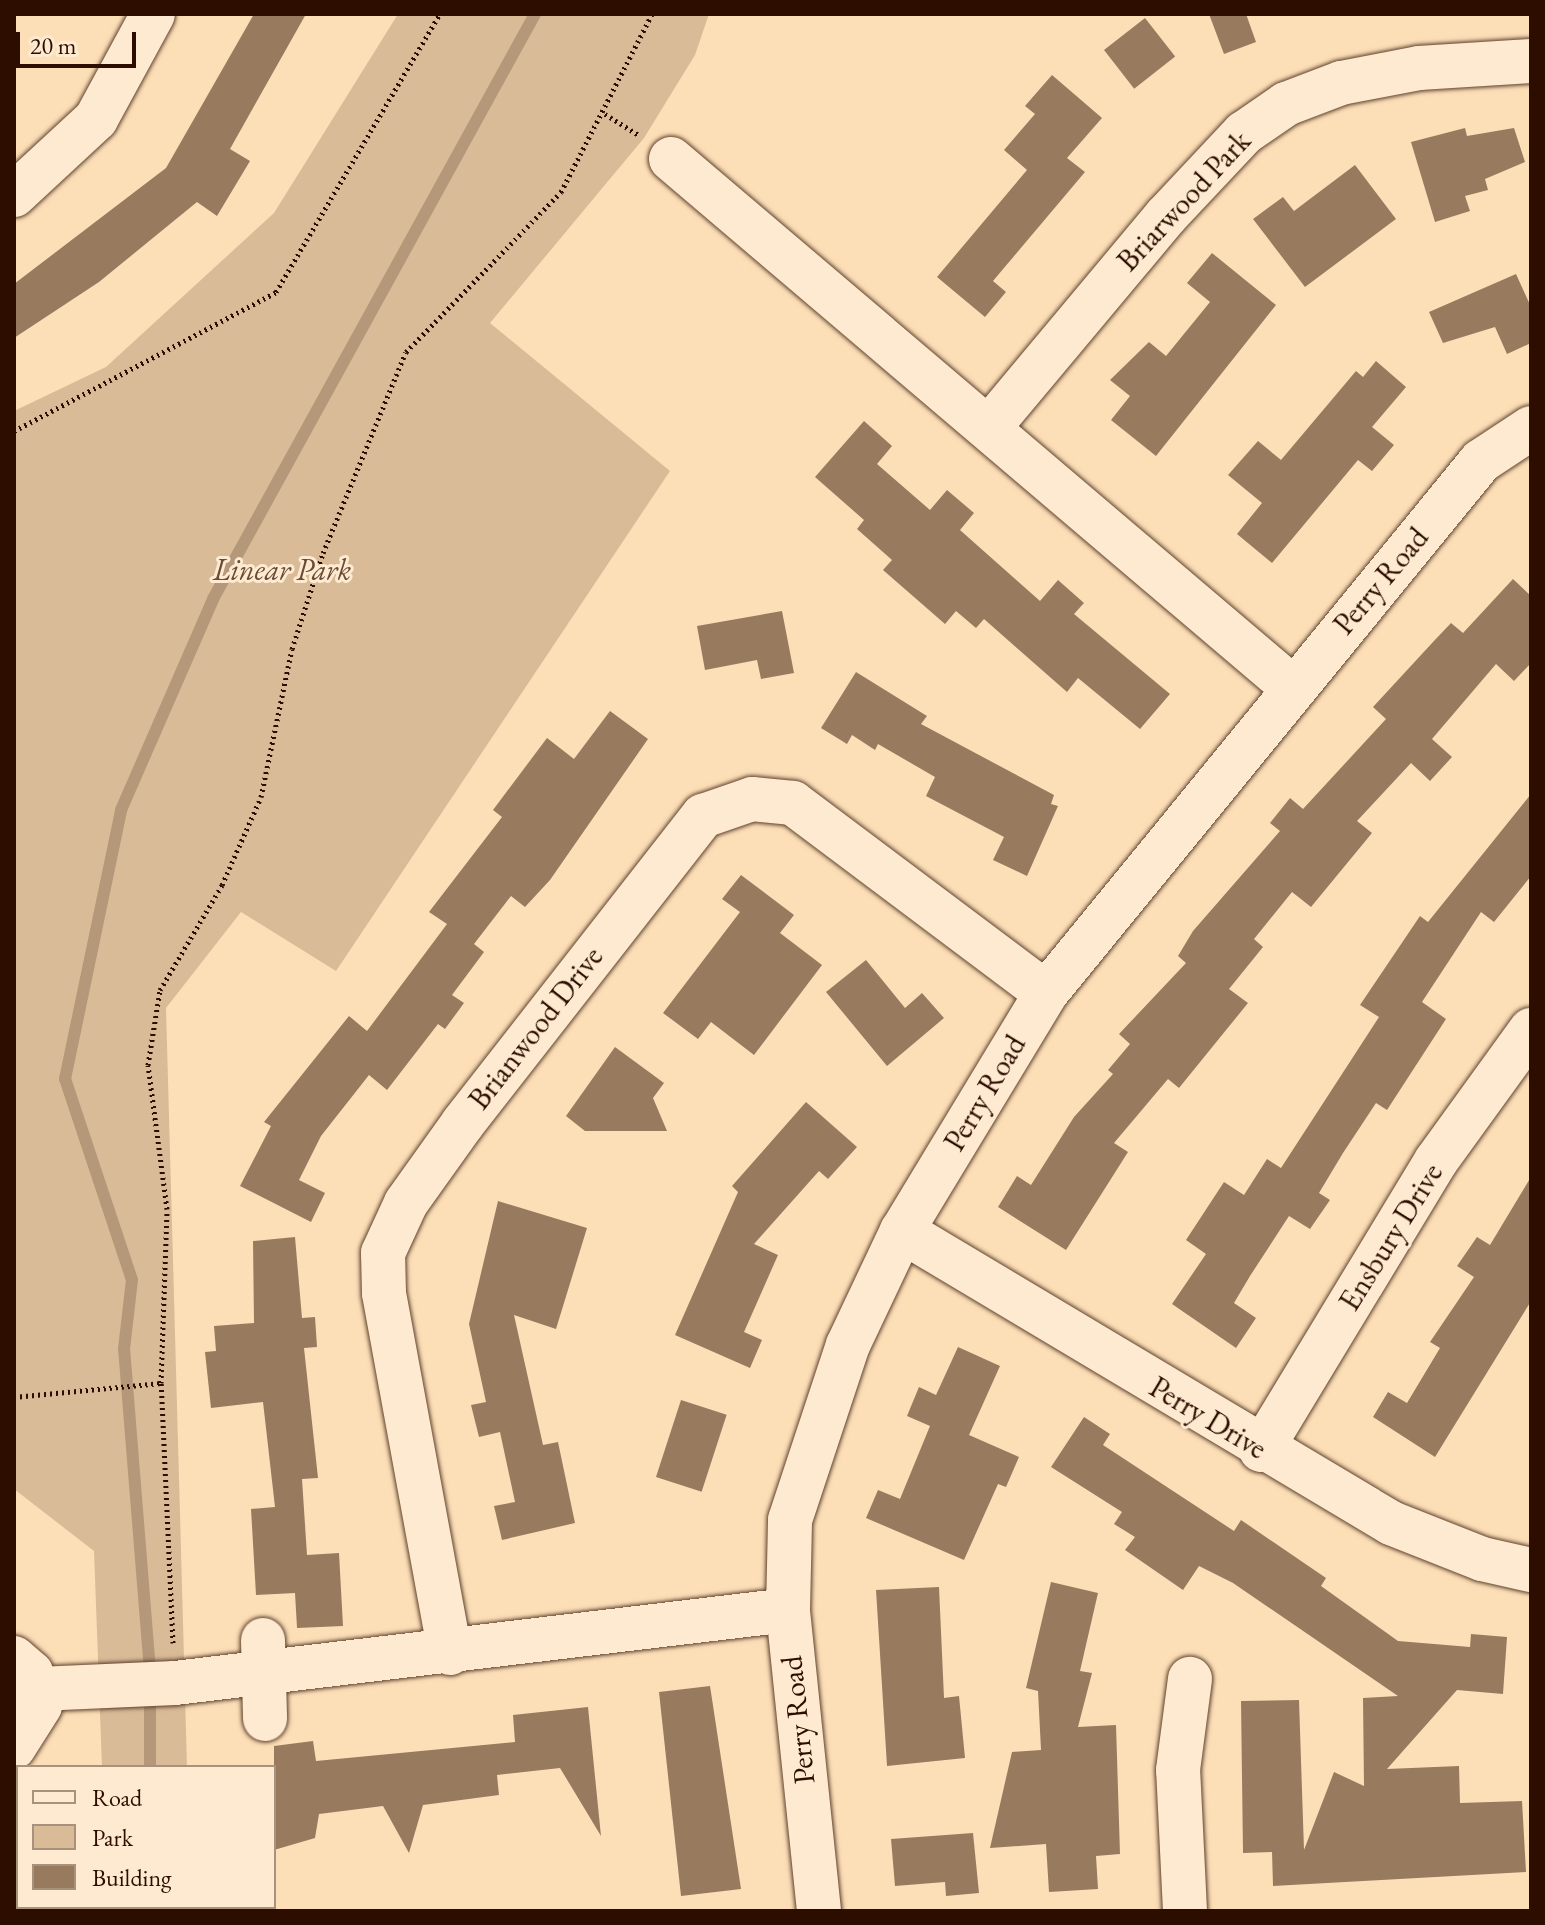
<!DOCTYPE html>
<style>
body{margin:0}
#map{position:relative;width:1545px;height:1925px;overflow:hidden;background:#fcdfb7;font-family:"EB Garamond",serif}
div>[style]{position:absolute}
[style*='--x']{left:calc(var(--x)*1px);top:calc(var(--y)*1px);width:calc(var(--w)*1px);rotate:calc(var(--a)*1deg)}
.green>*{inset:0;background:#d9bb98}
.stream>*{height:12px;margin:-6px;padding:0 6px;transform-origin:6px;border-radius:6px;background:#b59879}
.building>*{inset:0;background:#987a5f;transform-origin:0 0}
.path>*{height:5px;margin-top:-2.5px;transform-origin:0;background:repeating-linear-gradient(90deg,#2c0d00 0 2px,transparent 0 6px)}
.roads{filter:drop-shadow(0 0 2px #60422e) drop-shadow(0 0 2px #60422e)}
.minor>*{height:44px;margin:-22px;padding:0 22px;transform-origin:22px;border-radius:22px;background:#fdead0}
span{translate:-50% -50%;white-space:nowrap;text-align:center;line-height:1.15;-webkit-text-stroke:6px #fdead0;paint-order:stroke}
.street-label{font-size:30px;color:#2c0d00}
.park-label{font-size:30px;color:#694a35;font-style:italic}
.frame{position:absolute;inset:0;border:16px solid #2c0d00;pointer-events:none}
.legend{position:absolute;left:16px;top:1765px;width:260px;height:144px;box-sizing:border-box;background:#fdead0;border:2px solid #a9927d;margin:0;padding:10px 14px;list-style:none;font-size:24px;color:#2c0d00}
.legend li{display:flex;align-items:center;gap:16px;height:40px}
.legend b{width:40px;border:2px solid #a9927d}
.scale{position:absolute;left:16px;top:32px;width:120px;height:36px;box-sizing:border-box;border:4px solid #2c0d00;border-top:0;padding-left:10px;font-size:24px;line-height:28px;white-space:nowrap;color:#2c0d00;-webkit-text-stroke:6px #fdead0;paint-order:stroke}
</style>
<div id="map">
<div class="green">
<div style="clip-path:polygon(398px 14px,709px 14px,695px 55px,644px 138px,490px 323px,670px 471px,336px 971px,241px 912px,166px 1008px,187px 1767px,102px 1767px,94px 1551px,14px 1489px,14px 411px,106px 367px,274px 213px)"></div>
</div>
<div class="stream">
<div style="--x:150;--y:1671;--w:323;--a:-94.6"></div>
<div style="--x:124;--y:1349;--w:69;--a:-83.4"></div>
<div style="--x:132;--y:1280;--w:212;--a:-108.4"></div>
<div style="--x:65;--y:1079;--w:275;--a:-78.2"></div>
<div style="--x:121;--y:810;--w:230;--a:-66.4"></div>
<div style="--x:213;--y:599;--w:668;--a:-61.17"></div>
<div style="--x:150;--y:1694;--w:73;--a:90"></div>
<div style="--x:151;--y:1907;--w:4;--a:90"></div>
</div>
<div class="building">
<div style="clip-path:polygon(254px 14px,306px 14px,230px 149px,250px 161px,217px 216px,197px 202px,99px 282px,14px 338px,14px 284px,166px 168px)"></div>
<div style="clip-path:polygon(1209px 14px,1246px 14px,1256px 42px,1224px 54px)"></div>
<div style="left:1145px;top:18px;width:49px;height:52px;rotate:52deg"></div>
<div style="clip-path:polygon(1052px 75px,1102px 118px,1067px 158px,1085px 172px,993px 281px,1006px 292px,985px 317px,937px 277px,1027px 170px,1004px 150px,1035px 114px,1025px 106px)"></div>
<div style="clip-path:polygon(1465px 128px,1467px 136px,1514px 128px,1525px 162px,1485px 179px,1488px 190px,1465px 196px,1470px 211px,1435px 222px,1411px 142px)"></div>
<div style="clip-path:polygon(1355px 165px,1396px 219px,1305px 287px,1253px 219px,1283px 197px,1294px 211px)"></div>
<div style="clip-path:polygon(1212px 253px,1276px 305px,1156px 456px,1111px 420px,1130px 396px,1110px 380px,1149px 342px,1166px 356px,1210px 302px,1187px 283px)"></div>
<div style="clip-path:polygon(1516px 274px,1531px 307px,1531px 343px,1507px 354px,1495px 327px,1443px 343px,1429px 312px)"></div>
<div style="clip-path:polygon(1376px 361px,1406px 387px,1372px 427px,1394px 445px,1372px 471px,1358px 460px,1272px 563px,1237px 534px,1262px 503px,1228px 475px,1258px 441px,1281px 460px,1356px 371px,1363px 377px)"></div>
<div style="clip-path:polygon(864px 421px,892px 446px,877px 464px,930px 510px,947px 490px,974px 513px,960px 530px,1040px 601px,1058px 580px,1084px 603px,1074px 614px,1170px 694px,1140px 729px,1078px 678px,1067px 692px,984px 619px,976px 628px,956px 611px,945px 624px,883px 570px,892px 560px,857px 529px,864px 520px,815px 477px)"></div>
<div style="clip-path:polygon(1513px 579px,1531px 596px,1531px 663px,1514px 681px,1496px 664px,1432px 739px,1452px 757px,1430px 781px,1411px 763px,1357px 821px,1372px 833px,1311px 907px,1292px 892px,1254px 939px,1263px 947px,1229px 989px,1248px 1003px,1179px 1088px,1168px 1079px,1114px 1143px,1128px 1152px,1066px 1250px,998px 1207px,1017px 1176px,1031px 1185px,1074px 1117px,1113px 1074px,1108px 1070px,1130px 1044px,1119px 1034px,1186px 963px,1178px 956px,1193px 931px,1280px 831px,1270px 823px,1290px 798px,1303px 809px,1386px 719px,1373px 707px,1433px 642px,1451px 623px,1463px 633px)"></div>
<div style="clip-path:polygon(782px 611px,794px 673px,761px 679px,757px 660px,705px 670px,697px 626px)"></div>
<div style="clip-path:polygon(856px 672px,927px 716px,921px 724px,1054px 795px,1051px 804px,1058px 806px,1027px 876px,993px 860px,1004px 837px,926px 796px,935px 777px,878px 744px,875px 750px,852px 735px,847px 744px,821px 728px)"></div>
<div style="clip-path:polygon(610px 711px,648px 739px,550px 880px,525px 907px,511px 896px,474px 944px,484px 952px,452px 995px,464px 1003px,445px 1029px,438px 1024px,387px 1090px,369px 1075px,321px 1136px,299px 1180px,325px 1193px,311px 1222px,240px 1186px,271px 1126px,264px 1122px,349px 1016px,367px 1031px,447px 924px,429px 912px,502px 817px,493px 810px,547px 738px,574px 759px)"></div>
<div style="clip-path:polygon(1531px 794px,1531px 876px,1494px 922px,1481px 912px,1422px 1002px,1446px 1019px,1387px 1110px,1376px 1103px,1343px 1153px,1319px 1193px,1330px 1200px,1310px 1229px,1289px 1216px,1250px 1276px,1234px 1303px,1256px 1318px,1236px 1348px,1172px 1304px,1206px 1254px,1186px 1240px,1224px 1182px,1244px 1195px,1267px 1159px,1281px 1168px,1379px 1017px,1360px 1005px,1420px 916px,1428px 922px)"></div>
<div style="clip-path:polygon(741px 875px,794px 915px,780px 933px,822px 965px,754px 1055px,711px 1022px,698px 1039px,663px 1013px,740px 912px,722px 899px)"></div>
<div style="clip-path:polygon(866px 960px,905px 1008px,922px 993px,944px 1018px,887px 1066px,826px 992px)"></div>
<div style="clip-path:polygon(615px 1047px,664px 1083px,653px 1098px,667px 1131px,585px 1131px,566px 1116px)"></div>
<div style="clip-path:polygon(806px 1102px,857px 1147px,828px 1179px,819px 1171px,754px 1244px,778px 1255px,744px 1332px,762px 1340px,750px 1368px,675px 1335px,738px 1192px,732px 1186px)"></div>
<div style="clip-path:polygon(1531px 1177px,1531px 1301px,1435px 1457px,1373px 1417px,1388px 1392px,1407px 1403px,1440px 1348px,1430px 1342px,1474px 1277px,1457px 1266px,1477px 1237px,1490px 1245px)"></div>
<div style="clip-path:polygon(498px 1201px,587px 1228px,556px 1329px,514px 1315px,543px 1445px,558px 1442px,575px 1523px,502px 1540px,494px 1506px,515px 1502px,500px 1432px,479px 1437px,471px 1405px,486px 1402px,469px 1324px)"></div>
<div style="clip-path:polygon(295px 1237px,302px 1318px,315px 1317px,317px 1347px,304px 1348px,318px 1478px,302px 1479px,307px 1555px,339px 1553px,343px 1626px,297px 1628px,295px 1593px,256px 1595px,251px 1509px,275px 1507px,263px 1402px,211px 1408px,205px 1352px,216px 1351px,214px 1326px,254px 1323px,253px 1241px)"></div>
<div style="clip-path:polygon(958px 1347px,1000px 1366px,969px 1435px,1019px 1457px,1006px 1487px,998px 1484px,964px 1560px,866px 1518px,878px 1490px,900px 1499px,930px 1426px,907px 1416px,919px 1387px,936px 1395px)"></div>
<div style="left:681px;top:1400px;width:48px;height:81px;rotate:18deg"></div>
<div style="clip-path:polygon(1084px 1417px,1110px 1434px,1103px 1445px,1234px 1531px,1241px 1520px,1326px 1578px,1321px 1586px,1398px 1641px,1470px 1647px,1471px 1634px,1507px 1637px,1503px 1694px,1457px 1690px,1387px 1769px,1459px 1766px,1460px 1803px,1522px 1801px,1526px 1872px,1273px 1886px,1272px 1852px,1243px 1853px,1241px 1701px,1299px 1700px,1304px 1850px,1334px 1772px,1364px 1786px,1363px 1698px,1398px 1696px,1233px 1583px,1199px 1566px,1183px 1590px,1125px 1550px,1135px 1537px,1114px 1524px,1122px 1512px,1051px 1467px)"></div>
<div style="clip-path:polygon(1051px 1582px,1098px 1593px,1080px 1671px,1092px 1673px,1078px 1727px,1116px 1725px,1120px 1854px,1096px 1856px,1098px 1889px,1049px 1892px,1046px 1844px,990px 1848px,1012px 1752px,1041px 1750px,1038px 1691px,1026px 1688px)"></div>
<div style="clip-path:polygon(939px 1587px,944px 1698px,959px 1696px,965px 1758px,887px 1766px,876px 1590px)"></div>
<div style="clip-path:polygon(710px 1686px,741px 1889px,681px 1896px,659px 1692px)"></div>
<div style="clip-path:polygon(588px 1707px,601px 1836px,560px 1768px,497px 1775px,499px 1795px,423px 1805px,409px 1853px,383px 1806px,319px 1814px,315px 1838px,274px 1850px,274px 1746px,313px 1741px,316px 1761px,515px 1742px,513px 1715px)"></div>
<div style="clip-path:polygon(973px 1833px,979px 1893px,946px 1896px,945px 1882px,895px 1886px,891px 1839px)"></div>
</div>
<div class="path">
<div style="--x:605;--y:114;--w:40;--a:32"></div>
<div style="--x:14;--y:431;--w:297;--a:-27.9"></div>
<div style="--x:276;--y:292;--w:323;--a:-59.5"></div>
<div style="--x:14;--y:1397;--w:148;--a:-5.4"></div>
<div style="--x:173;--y:1643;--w:260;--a:-92.6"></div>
<div style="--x:161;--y:1383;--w:174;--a:-88"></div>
<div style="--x:167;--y:1209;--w:145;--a:-97.5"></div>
<div style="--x:148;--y:1065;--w:76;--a:-80.9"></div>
<div style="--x:160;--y:990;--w:122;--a:-59.4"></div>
<div style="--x:222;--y:885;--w:96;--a:-66.1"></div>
<div style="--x:261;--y:797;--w:151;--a:-78.2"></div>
<div style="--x:292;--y:649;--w:101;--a:-72.1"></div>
<div style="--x:323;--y:553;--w:217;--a:-67.6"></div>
<div style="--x:406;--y:352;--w:223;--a:-45.9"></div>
<div style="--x:561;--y:192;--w:200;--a:-62.9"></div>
</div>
<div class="roads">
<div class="minor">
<div style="--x:671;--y:159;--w:817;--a:40.38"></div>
<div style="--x:14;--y:195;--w:112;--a:-42.8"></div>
<div style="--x:96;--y:119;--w:119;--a:-61.5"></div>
<div style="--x:992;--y:424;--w:271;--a:-50.1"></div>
<div style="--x:1166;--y:216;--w:114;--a:-46.8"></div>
<div style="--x:1244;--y:133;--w:51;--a:-34.6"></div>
<div style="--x:1286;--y:104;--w:59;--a:-20.9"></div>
<div style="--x:1341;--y:83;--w:79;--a:-10.9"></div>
<div style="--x:1419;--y:68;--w:112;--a:-3.6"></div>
<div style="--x:902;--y:1231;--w:570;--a:30.84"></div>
<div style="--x:1391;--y:1523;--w:98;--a:21.6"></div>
<div style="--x:1482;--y:1559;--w:50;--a:12.7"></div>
<div style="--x:1261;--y:1450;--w:338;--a:-58.8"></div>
<div style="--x:1436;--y:1161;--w:162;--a:-54.1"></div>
<div style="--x:263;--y:1640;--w:79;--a:88.5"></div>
<div style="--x:450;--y:1653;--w:366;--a:-100.4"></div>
<div style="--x:384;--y:1293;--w:40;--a:-91.4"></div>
<div style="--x:383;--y:1253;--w:55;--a:-65.3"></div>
<div style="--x:406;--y:1203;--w:98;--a:-54.5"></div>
<div style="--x:463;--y:1123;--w:390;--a:-52"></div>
<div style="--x:703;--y:816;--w:52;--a:-19.1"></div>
<div style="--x:752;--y:799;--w:41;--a:5.6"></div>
<div style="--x:793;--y:803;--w:316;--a:36.9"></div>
<div style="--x:14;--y:1658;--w:23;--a:41"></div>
<div style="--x:31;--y:1673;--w:34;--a:75"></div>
<div style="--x:40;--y:1706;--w:49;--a:122.4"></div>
<div style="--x:38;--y:1689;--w:137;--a:-2.5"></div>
<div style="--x:175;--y:1683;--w:617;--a:-6.79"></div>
<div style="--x:819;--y:1911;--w:303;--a:-95.9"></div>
<div style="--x:788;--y:1610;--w:90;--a:-88.7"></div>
<div style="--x:790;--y:1520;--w:184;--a:-71.7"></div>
<div style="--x:848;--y:1345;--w:126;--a:-64.7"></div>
<div style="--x:902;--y:1231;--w:278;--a:-58.8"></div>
<div style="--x:1046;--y:993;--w:687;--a:-50.73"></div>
<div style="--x:1481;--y:461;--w:60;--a:-33.4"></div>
<div style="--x:1185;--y:1911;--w:141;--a:-92.8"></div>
<div style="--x:1178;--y:1770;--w:92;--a:-82.5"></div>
</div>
</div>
<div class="street-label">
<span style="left:1184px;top:201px;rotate:-47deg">Briarwood Park</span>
<span style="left:1381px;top:581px;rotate:-50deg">Perry Road</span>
<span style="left:536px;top:1028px;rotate:-52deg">Brianwood Drive</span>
<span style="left:985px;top:1093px;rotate:-59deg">Perry Road</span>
<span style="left:1391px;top:1237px;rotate:-58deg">Ensbury Drive</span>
<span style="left:1208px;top:1418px;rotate:31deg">Perry Drive</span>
<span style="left:798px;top:1720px;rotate:-96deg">Perry Road</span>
</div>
<div class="park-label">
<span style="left:282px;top:570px">Linear Park</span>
</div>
<div class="frame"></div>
<ul class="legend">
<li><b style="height:10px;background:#fdead0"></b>Road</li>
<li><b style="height:22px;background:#d9bb98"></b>Park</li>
<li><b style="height:22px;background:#987a5f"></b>Building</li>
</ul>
<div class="scale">20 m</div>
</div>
